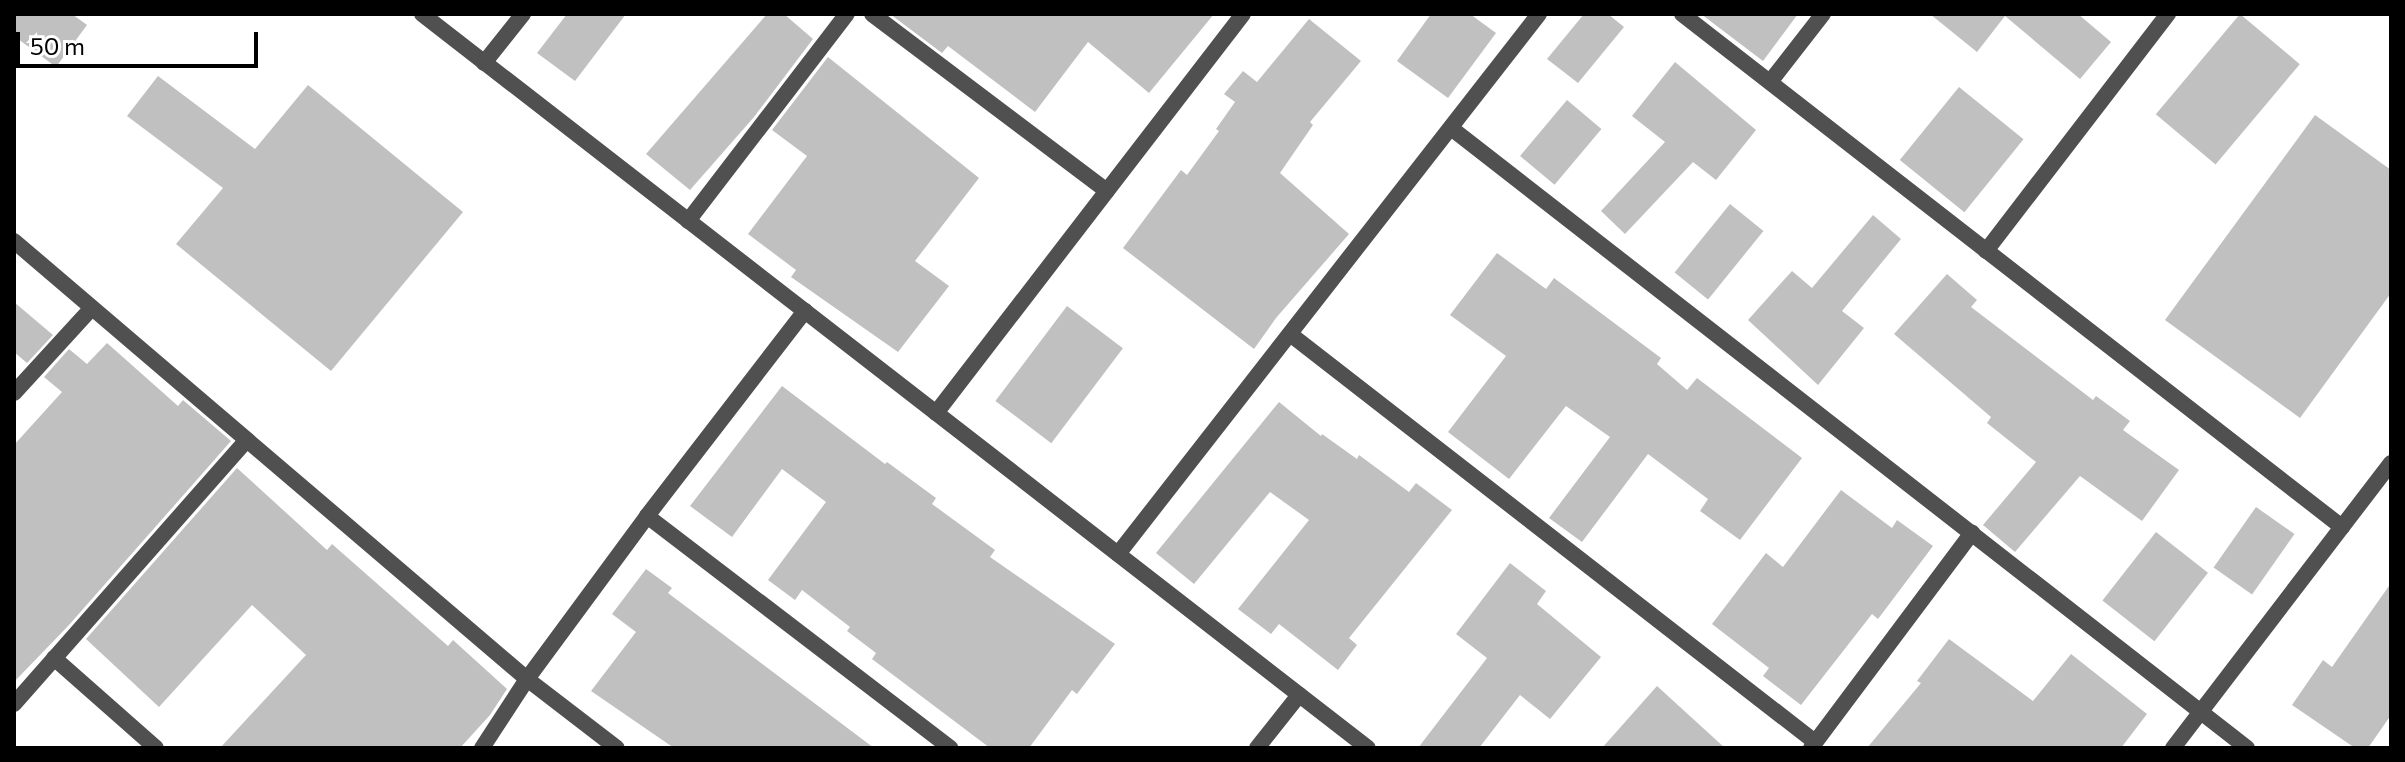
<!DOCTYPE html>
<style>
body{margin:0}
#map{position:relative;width:2405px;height:762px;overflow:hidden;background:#fff;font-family:Commissioner,sans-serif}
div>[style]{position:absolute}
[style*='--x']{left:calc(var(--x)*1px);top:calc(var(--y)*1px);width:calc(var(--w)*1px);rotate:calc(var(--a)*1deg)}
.building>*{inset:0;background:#c0c0c0;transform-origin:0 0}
.street>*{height:16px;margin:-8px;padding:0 8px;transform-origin:8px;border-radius:8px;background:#505050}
span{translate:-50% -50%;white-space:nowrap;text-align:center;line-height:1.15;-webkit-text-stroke:6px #fff;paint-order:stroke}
.frame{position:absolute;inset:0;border:16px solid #000;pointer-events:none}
.scale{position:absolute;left:16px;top:32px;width:242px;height:36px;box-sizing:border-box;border:4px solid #000;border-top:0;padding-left:10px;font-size:24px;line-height:28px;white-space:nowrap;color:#000;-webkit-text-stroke:6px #fff;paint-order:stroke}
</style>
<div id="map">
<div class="building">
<div style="clip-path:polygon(14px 14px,72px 14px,87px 25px,56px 67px,14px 36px)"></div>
<div style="clip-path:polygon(567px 14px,626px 14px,575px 81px,537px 53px)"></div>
<div style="clip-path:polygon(767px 14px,784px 14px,813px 39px,754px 117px,690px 190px,646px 154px)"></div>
<div style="clip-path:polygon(890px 14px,1214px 14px,1149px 93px,1088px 42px,1035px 112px,948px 46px,942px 53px)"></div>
<div style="clip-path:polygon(1431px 14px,1470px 14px,1496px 33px,1448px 98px,1397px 61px)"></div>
<div style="clip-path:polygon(1584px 14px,1608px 14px,1624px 27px,1578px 83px,1547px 59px)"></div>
<div style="clip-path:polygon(1701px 14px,1798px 14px,1763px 61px)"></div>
<div style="clip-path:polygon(1930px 14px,2078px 14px,2111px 42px,2080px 79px,2005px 16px,1977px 52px)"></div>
<div style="left:2240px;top:14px;width:78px;height:131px;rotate:40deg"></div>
<div style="clip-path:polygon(1309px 19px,1361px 61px,1310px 122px,1313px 125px,1280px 173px,1349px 234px,1276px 318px,1254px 349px,1123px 248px,1181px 170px,1187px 175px,1219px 131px,1216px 129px,1235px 102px,1224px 94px,1243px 71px,1257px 82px)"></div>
<div style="clip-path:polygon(828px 57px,979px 178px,915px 261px,949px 286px,898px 352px,791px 277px,796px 270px,748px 234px,807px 156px,772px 130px)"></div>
<div style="clip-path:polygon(1675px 62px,1756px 130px,1716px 180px,1693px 162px,1625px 234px,1601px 211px,1665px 142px,1632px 116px)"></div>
<div style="clip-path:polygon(158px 76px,255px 149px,308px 85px,463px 212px,331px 371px,176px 244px,223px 188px,127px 116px)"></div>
<div style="left:1959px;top:87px;width:83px;height:94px;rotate:39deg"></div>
<div style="left:1567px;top:100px;width:45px;height:73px;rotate:40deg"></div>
<div style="clip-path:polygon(2315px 115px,2391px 170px,2391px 293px,2300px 418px,2165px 320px)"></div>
<div style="left:1730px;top:204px;width:43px;height:88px;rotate:39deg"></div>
<div style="clip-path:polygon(1873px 215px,1901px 239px,1842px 311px,1864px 328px,1818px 385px,1748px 320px,1792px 271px,1812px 288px)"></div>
<div style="clip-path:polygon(1497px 253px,1546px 289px,1554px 278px,1661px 358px,1657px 364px,1687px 390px,1697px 378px,1802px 458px,1740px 540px,1700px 511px,1708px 499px,1648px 454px,1582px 542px,1549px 518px,1610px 437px,1566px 406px,1509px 479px,1448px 432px,1506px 356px,1450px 315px)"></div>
<div style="clip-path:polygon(1947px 274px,1977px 300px,1971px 307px,2093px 400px,2096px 396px,2130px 421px,2123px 430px,2179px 470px,2142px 521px,2080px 476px,2015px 552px,1983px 525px,2036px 462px,1987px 423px,1991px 417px,1894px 334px)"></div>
<div style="clip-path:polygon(14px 302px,53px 335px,27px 363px,14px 352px)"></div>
<div style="left:1067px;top:306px;width:70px;height:119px;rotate:37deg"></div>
<div style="clip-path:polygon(107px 343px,178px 406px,183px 400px,231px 441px,69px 625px,14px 682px,14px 445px,62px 392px,44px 377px,69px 349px,87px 364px)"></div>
<div style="clip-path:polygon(782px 386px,885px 464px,887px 462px,936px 498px,932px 504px,995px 550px,990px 557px,1115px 644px,1077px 694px,1072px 690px,1029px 748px,990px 748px,872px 659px,876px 653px,847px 631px,850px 627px,802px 590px,795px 600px,768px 580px,826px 502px,782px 469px,732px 537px,690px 506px)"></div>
<div style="clip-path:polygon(1279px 402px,1321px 436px,1322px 434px,1357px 459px,1359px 455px,1409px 492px,1416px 483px,1452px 510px,1349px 638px,1357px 645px,1338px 670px,1279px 624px,1271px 634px,1238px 609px,1309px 520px,1270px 492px,1194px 584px,1156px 553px)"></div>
<div style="clip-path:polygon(237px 468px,327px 550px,332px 544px,448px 646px,453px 640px,507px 689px,490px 715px,460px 748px,220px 748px,306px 655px,252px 605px,159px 707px,86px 639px)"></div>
<div style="clip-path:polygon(1841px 490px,1892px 528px,1897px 520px,1933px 546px,1878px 619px,1872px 614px,1801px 705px,1763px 676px,1769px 668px,1712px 624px,1766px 553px,1783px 567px)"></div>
<div style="left:2256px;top:507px;width:47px;height:74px;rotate:35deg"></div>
<div style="left:2156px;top:532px;width:66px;height:87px;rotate:38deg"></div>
<div style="clip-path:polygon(1510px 563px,1546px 591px,1537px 604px,1601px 657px,1550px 719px,1520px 695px,1479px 748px,1418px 748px,1487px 658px,1456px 634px)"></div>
<div style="clip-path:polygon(646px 569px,672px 588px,668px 593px,874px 748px,674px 748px,591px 691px,636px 632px,612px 614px)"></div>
<div style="clip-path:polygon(2391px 583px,2391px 715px,2368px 748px,2355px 748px,2292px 705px,2323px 660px,2332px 667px)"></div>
<div style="clip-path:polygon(1949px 639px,2033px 701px,2071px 654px,2147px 714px,2121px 748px,1867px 748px,1921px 683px,1917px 681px)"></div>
<div style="clip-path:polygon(1657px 686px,1725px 748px,1602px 748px)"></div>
</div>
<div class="street">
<div style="--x:422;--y:14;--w:1197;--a:37.81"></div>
<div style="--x:872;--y:14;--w:294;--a:37"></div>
<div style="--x:1682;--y:14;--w:836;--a:37.86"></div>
<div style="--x:484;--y:63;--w:63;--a:-51.5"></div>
<div style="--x:1770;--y:82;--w:86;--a:-52.1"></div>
<div style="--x:1451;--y:128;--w:1009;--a:37.91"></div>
<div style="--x:688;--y:221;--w:261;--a:-52.5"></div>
<div style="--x:14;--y:241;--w:675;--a:40.49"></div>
<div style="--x:527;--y:679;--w:113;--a:37.5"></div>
<div style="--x:1986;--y:251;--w:299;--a:-52.5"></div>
<div style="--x:1290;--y:334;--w:665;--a:37.85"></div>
<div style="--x:14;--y:393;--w:115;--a:-47.5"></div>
<div style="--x:936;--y:413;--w:503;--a:-52.42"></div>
<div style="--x:647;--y:516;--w:382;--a:37.4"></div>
<div style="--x:1118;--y:554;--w:685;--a:-52.06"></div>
<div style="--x:54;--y:658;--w:136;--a:41.4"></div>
<div style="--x:14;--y:704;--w:352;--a:-48.6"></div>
<div style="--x:482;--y:748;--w:82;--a:-56.9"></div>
<div style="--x:527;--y:679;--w:202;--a:-53.6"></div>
<div style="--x:647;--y:516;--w:259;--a:-52.4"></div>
<div style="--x:1257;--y:748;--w:68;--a:-51.6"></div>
<div style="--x:1811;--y:748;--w:269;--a:-53.2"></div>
<div style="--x:2173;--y:748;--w:359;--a:-52.6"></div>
</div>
<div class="frame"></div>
<div class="scale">50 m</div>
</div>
